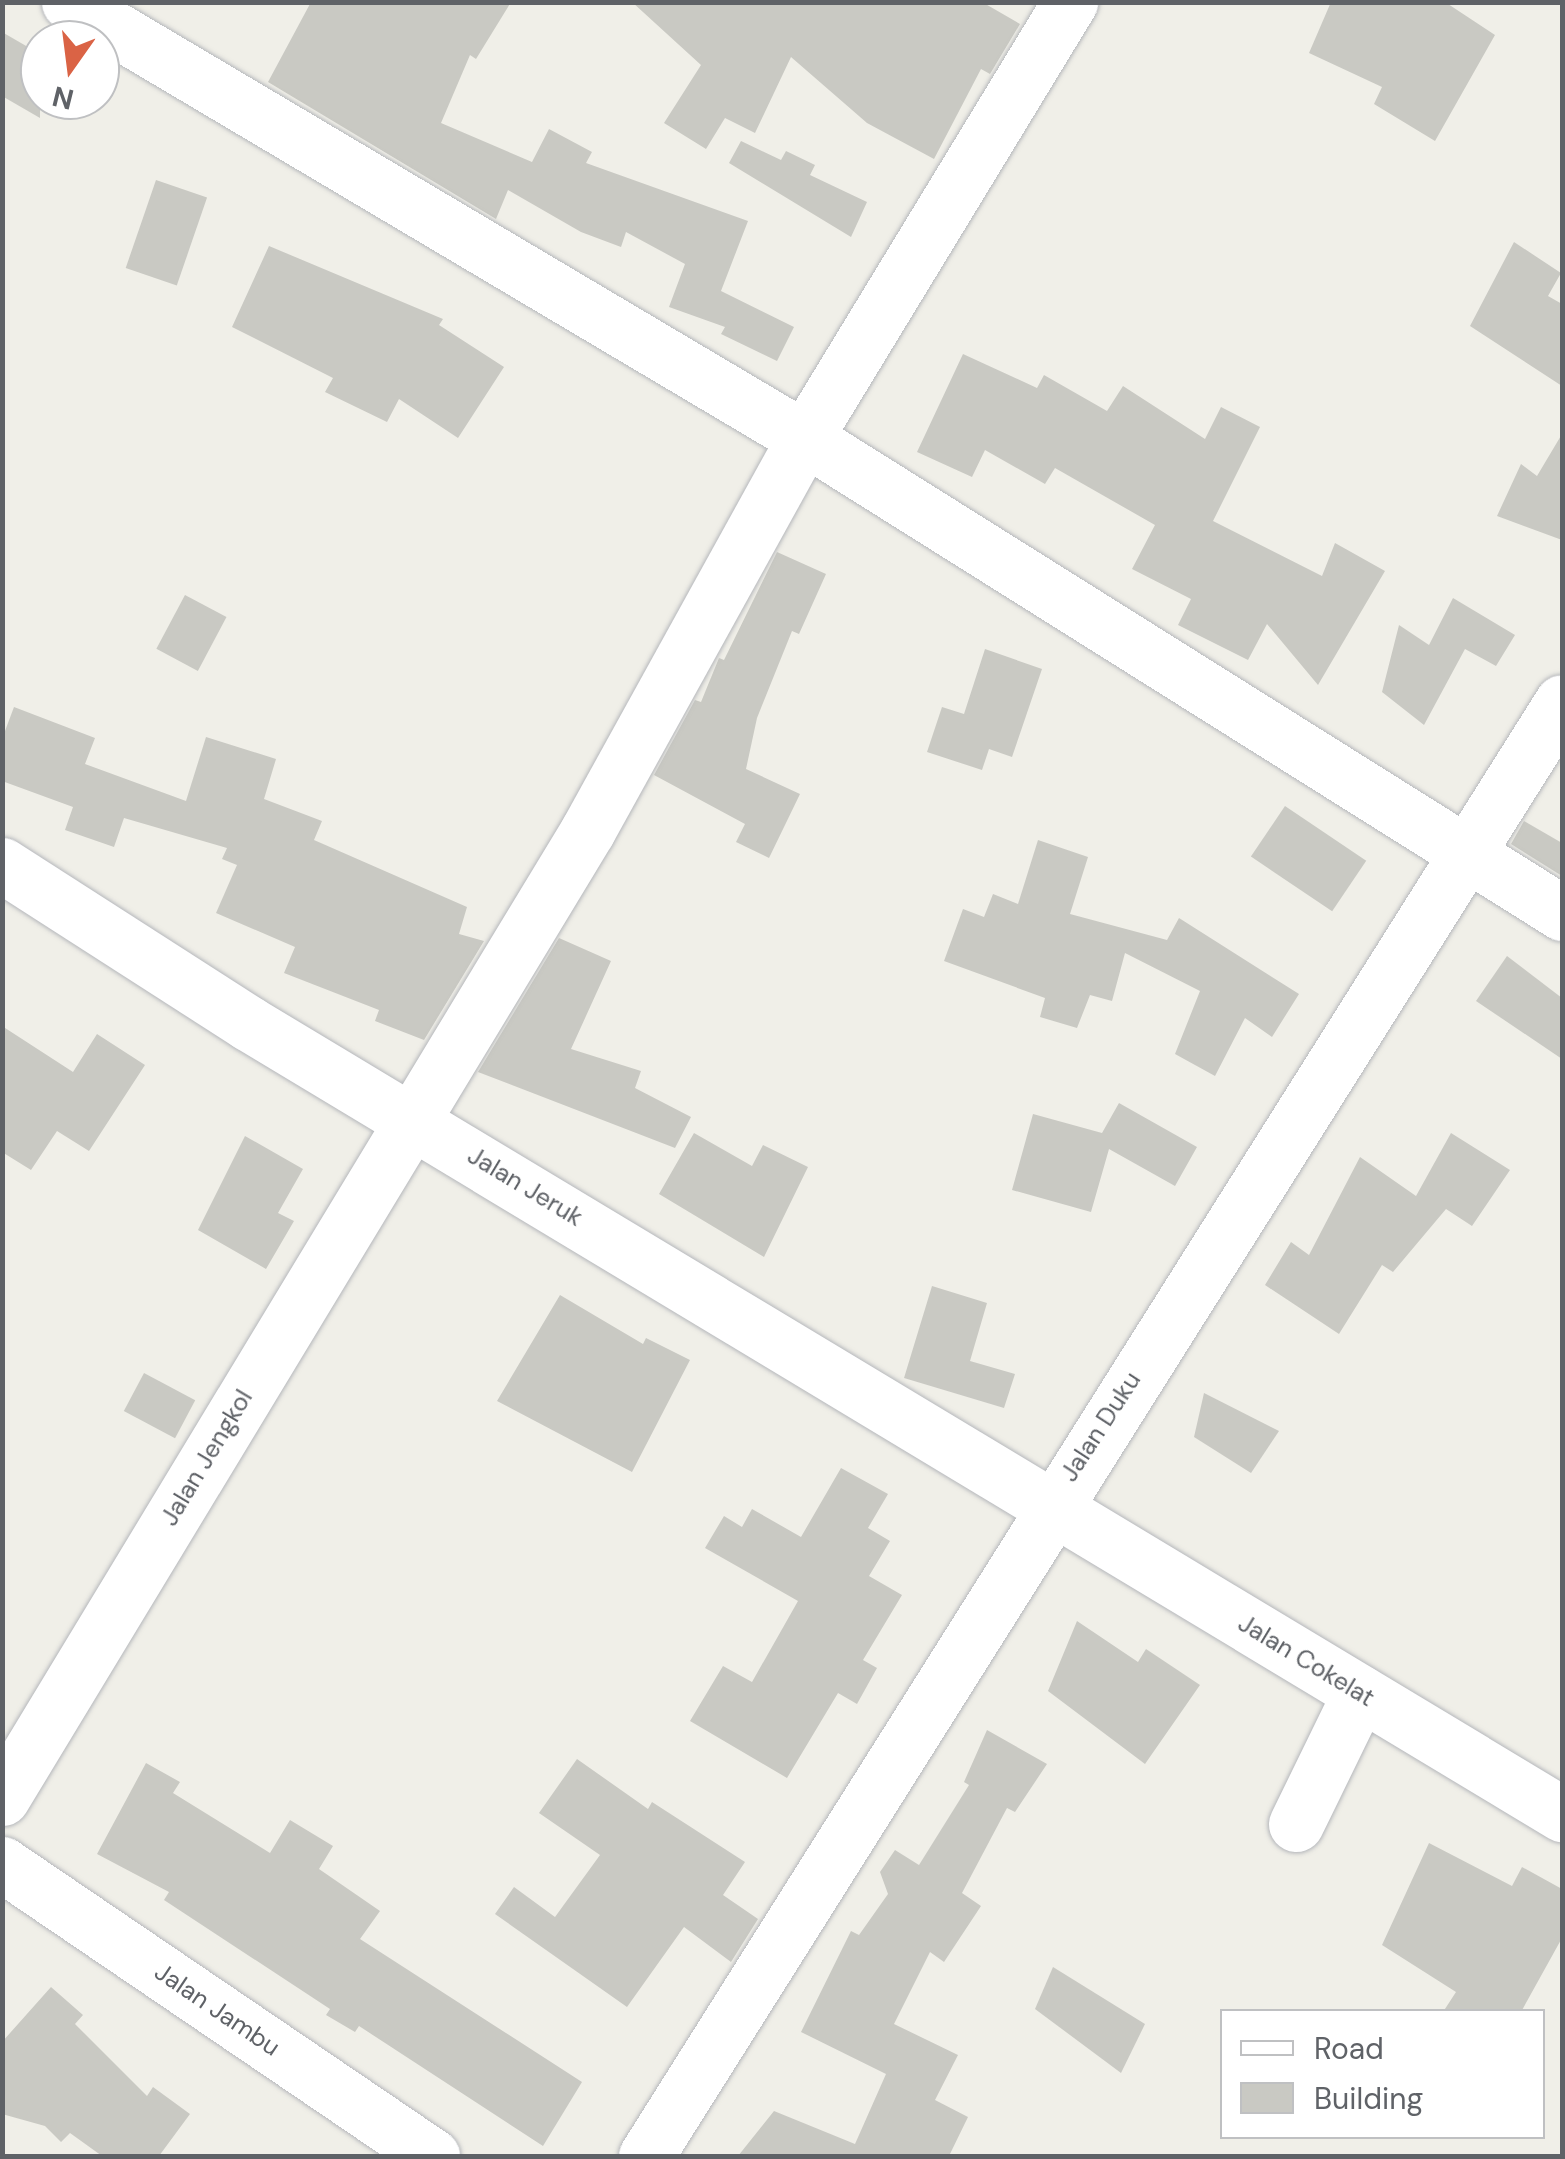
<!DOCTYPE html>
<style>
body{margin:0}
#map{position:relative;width:1565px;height:2159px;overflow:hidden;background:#f0efe8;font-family:"DM Sans",sans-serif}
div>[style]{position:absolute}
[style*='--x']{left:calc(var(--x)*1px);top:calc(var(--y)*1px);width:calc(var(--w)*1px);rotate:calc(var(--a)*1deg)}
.building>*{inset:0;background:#c9c9c3;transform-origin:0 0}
.roads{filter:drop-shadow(0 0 2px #b5b7bb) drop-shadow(0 0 2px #b5b7bb)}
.minor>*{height:55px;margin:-27.5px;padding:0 27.5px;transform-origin:27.5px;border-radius:27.5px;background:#fff}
span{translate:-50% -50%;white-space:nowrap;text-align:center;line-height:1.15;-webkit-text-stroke:8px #fff;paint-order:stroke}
.street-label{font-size:25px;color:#5f6267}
.frame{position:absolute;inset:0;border:5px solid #5f6267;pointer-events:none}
.legend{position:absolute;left:1220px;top:2009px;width:325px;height:130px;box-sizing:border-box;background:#fff;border:2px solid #bfc0c2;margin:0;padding:12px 18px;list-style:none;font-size:30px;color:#5f6267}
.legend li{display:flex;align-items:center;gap:20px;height:50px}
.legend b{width:50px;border:2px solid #bfc0c2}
.north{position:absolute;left:20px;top:20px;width:100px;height:100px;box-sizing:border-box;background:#fff;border:2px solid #bfc0c2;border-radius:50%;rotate:194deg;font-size:28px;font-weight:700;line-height:40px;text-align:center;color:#5f6267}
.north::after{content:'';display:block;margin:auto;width:35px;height:45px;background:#da6345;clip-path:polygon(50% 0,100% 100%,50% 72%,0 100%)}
</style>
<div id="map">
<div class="building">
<div style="clip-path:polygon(311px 2px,511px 2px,476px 59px,470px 55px,441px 123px,532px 162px,549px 129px,592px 152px,586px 163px,748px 221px,721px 291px,794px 327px,777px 361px,721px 334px,725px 327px,669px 307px,685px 264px,626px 232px,621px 247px,581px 232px,508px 190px,496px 219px,268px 82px)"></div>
<div style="clip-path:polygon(632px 2px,982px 2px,1020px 24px,990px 74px,981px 69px,934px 159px,867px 123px,791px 57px,755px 133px,725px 118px,706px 149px,664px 123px,701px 65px)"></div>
<div style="clip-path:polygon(1331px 2px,1445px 2px,1495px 35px,1435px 141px,1374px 104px,1382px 87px,1309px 53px)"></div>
<div style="clip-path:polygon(2px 32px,40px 54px,40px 118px,2px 96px)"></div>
<div style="clip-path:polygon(741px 141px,781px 160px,786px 151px,815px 165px,810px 175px,867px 202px,851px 237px,729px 163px)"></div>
<div style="left:156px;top:180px;width:54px;height:93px;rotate:19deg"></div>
<div style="clip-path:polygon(1514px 242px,1561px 273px,1548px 296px,1562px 304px,1562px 386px,1470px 326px)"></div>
<div style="clip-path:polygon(269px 246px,443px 319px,439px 325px,504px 367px,458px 438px,399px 399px,387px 422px,325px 392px,333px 378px,232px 327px)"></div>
<div style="clip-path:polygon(963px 354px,1037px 388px,1044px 375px,1107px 411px,1123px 386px,1205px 439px,1221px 407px,1260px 427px,1213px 521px,1322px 576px,1335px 543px,1385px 571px,1318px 685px,1267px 624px,1248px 660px,1178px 625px,1191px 599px,1132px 569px,1155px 525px,1055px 468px,1045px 484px,985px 450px,972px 477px,917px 452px)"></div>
<div style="clip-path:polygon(1562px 434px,1562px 540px,1497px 516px,1521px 464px,1537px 476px)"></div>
<div style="clip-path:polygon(777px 552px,826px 574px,799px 634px,792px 631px,757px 718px,746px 769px,800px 794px,769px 858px,736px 842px,745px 824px,654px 775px,695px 700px,701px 702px,719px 658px,724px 660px)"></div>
<div style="left:185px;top:595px;width:47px;height:61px;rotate:28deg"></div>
<div style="clip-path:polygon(1453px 598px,1515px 635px,1496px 666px,1465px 649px,1424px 725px,1382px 692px,1399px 625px,1429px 645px)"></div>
<div style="clip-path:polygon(985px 649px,1042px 669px,1012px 757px,989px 749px,982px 770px,927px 752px,942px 707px,964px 714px)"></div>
<div style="clip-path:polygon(14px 707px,95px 738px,85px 764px,186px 801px,206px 737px,276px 759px,264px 799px,322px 821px,314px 840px,467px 907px,459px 934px,484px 941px,424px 1040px,375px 1021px,379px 1010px,284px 973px,295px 947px,216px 913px,237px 865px,222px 859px,227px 848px,124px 818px,114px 847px,65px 830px,73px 807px,2px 781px,2px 739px)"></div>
<div style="left:1285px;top:806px;width:98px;height:61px;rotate:34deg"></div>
<div style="clip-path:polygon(1524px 821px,1562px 843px,1562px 876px,1511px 844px)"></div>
<div style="clip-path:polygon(1038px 840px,1088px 857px,1070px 914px,1167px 940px,1179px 918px,1299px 994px,1272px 1037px,1245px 1018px,1215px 1076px,1175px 1054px,1200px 991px,1125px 953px,1112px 1001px,1090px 995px,1077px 1028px,1040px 1017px,1045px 998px,944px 961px,963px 909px,984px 917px,993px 894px,1018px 904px)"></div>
<div style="clip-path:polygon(559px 938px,611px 961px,571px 1049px,641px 1071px,635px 1088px,691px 1117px,675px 1148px,478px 1072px)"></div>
<div style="clip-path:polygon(1507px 956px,1562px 998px,1562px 1059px,1476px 1001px)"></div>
<div style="clip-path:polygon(2px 1026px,73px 1072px,97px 1034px,145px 1065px,89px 1151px,57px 1131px,31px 1170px,2px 1152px)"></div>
<div style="clip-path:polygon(1119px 1103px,1197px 1147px,1175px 1186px,1109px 1149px,1091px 1212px,1012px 1190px,1033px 1114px,1102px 1133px)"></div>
<div style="clip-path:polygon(694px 1133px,752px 1166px,763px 1145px,808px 1167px,764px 1257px,659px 1194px)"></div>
<div style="clip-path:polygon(1451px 1133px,1510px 1170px,1472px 1226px,1446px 1209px,1393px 1272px,1382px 1265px,1339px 1334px,1265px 1285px,1291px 1242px,1309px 1255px,1360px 1157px,1416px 1196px)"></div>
<div style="clip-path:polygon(245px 1136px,303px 1169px,278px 1213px,294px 1221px,266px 1269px,198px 1230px)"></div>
<div style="clip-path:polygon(932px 1286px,987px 1303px,970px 1361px,1015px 1374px,1004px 1408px,904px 1378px)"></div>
<div style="clip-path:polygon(560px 1295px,643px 1344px,646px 1338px,690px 1360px,632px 1472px,497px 1401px)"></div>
<div style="left:144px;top:1373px;width:58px;height:43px;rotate:28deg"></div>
<div style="clip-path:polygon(1204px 1393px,1279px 1431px,1251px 1473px,1194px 1437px)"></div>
<div style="clip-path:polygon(841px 1468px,888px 1494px,868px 1528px,890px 1541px,869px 1576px,902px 1595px,863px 1660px,877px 1668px,857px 1704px,838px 1693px,787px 1778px,690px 1721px,723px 1666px,752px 1682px,798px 1601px,705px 1548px,724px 1516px,742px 1527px,752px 1509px,801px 1537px)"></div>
<div style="clip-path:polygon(1077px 1621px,1138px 1662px,1146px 1649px,1200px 1685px,1145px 1764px,1048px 1691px)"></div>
<div style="clip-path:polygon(987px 1730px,1047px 1764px,1015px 1812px,1007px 1808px,962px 1893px,981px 1906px,944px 1962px,930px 1952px,894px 2024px,958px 2055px,935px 2100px,968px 2117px,949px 2156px,738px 2156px,774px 2111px,855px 2144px,886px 2074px,801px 2032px,851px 1931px,859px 1935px,888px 1894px,880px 1872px,895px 1850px,919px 1865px,969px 1785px,964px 1782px)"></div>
<div style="clip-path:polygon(577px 1759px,648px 1809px,652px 1802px,745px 1862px,723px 1895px,758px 1919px,731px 1962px,684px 1927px,627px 2007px,495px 1914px,514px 1887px,555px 1917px,600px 1855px,539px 1813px)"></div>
<div style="clip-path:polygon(146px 1763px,180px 1782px,173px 1793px,270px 1853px,290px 1820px,333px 1846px,319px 1869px,380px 1911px,360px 1939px,582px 2082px,543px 2146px,359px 2026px,355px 2032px,326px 2015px,330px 2009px,164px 1900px,169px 1892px,97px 1854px)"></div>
<div style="clip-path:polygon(1429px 1843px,1512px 1886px,1522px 1867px,1562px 1889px,1562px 1938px,1521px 2012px,1443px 2012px,1456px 1992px,1382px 1945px)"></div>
<div style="clip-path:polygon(1053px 1967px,1145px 2024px,1121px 2073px,1035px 2009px)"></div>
<div style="clip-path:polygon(51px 1987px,83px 2015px,75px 2024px,147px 2096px,153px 2087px,190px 2114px,159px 2156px,102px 2156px,70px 2133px,61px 2142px,45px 2126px,2px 2114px,2px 2042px)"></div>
</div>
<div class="roads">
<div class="minor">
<div style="--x:69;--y:2;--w:874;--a:30.67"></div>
<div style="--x:821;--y:448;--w:875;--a:32.11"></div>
<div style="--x:2;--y:865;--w:292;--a:32.7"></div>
<div style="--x:248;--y:1023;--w:1534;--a:31.05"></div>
<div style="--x:2;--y:1798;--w:1132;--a:-58.81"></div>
<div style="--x:588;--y:830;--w:447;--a:-61.1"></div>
<div style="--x:804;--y:439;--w:512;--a:-58.67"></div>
<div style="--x:1296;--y:1824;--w:146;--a:-64"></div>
<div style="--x:2;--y:1864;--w:520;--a:34.18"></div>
<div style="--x:646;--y:2156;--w:1718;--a:-57.79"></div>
</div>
</div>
<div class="street-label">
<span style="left:525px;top:1187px;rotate:31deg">Jalan Jeruk</span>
<span style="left:1101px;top:1427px;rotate:-57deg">Jalan Duku</span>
<span style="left:207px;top:1458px;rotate:-59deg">Jalan Jengkol</span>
<span style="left:1306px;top:1661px;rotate:31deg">Jalan Cokelat</span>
<span style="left:217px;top:2010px;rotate:34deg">Jalan Jambu</span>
</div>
<div class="frame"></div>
<ul class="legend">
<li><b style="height:12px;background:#fff"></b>Road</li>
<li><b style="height:28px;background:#c9c9c3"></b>Building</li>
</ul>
<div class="north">N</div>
</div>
